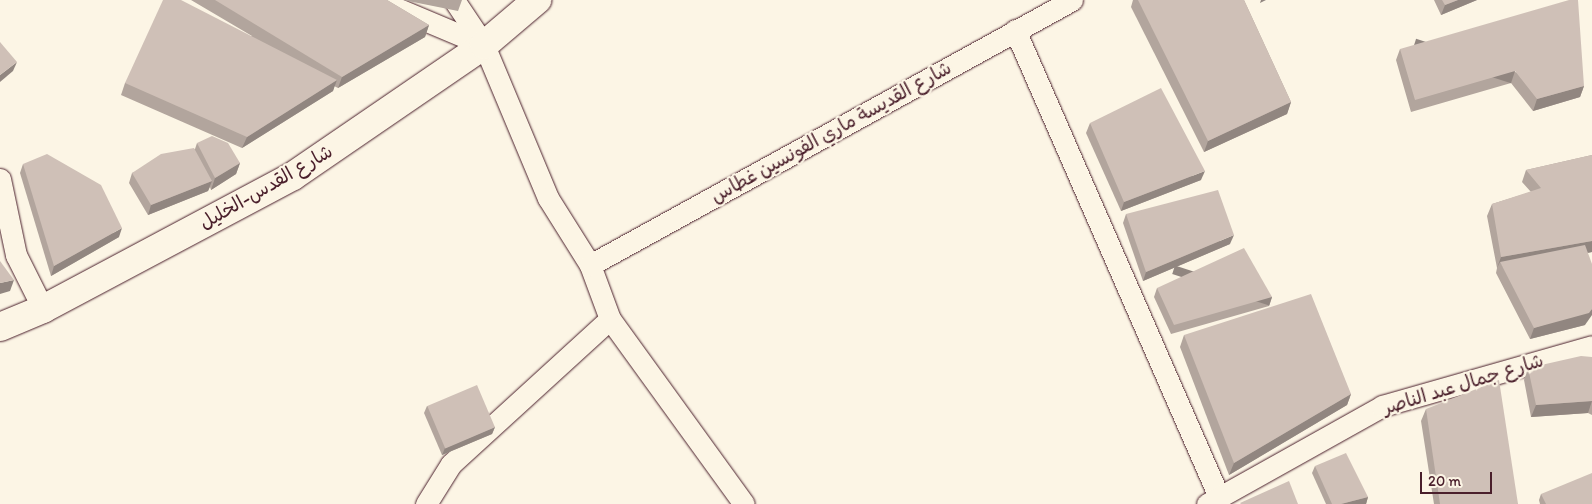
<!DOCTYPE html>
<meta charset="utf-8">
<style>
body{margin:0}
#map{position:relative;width:1592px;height:504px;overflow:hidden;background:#fcf5e5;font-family:Itim,"Playpen Sans Arabic",sans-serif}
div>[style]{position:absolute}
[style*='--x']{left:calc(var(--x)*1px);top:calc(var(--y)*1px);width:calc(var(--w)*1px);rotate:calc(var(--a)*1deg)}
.roads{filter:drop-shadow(0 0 1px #4a1f2b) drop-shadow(0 0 1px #4a1f2b)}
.street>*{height:21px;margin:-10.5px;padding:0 10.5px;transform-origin:10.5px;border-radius:10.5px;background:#fcf5e5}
.secondary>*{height:28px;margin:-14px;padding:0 14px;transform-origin:14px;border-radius:14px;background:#fcf5e5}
.wall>*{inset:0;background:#b2a59d}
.shaded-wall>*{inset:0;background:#918680;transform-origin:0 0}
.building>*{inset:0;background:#cfc0b7;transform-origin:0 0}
span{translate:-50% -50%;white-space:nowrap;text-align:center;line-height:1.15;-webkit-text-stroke:4.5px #fcf5e5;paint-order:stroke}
.street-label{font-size:19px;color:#4a1f2b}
.scale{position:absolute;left:1420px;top:472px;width:72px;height:22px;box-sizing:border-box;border:2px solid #4a1f2b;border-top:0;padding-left:6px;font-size:15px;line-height:18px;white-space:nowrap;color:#4a1f2b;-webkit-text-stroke:4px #fcf5e5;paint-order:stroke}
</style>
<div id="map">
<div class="roads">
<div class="street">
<div style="--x:377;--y:0;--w:116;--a:22.8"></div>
<div style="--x:454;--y:0;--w:54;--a:56.3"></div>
<div style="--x:484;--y:45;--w:166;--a:67.3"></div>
<div style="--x:548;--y:198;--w:79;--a:57.9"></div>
<div style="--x:590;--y:265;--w:58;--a:69.7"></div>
<div style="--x:610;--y:319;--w:228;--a:54.1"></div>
<div style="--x:1015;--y:30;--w:510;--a:66.4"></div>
<div style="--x:0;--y:179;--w:78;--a:78.1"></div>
<div style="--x:16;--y:255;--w:60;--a:63.4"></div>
<div style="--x:590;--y:265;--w:550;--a:-28.8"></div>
<div style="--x:426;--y:504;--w:47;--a:-58"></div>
<div style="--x:451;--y:464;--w:215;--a:-42.4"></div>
<div style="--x:1207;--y:504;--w:201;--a:-29.2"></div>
<div style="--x:1382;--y:406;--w:218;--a:-15.9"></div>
</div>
<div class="secondary">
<div style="--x:0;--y:327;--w:47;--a:-22.7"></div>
<div style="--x:43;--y:309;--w:283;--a:-28"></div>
<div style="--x:293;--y:176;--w:232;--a:-34.4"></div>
<div style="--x:484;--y:45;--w:70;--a:-40.3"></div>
</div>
</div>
<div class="wall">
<div style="clip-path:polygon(191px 0,387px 0,429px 25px,425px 37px,338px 88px,334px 86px,333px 91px,242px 148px,121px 95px,125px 83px,252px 36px)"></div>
<div style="clip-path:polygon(403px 0,462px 0,458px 11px)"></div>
<div style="clip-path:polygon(1133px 0,1244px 0,1291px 102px,1287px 114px,1204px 152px,1131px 7px)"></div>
<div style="clip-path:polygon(1434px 0,1477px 0,1441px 15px)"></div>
<div style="clip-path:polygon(1400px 49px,1584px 86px,1580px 97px,1533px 111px,1511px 83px,1411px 112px,1396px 60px)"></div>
<div style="clip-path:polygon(1090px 123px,1201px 180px,1121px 211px,1086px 133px)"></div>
<div style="clip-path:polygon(197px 143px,240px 163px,236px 174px,211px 190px,210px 187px,208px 191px,148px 215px,129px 183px,132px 173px,195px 149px)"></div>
<div style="clip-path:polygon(1592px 155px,1592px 252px,1588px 253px,1585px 325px,1530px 339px,1496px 273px,1497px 268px,1487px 216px,1492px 204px,1531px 192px,1522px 182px,1526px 170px)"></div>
<div style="clip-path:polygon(23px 164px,119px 237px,51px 276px,20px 173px)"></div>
<div style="clip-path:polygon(1126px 214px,1230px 244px,1143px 281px,1123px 223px)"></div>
<div style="clip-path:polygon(1157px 288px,1272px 297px,1269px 306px,1171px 334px,1154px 297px)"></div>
<div style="clip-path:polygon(1184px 335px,1351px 394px,1347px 405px,1229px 475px,1180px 347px)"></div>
<div style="clip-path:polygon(1592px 357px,1592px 415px,1588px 413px,1531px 417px,1524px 380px,1528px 368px)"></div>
<div style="clip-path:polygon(427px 406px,495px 427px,492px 434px,442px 455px,424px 413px)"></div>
<div style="clip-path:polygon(1426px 409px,1518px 504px,1434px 504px,1421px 421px)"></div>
<div style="clip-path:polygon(1315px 466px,1368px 497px,1366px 504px,1326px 504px,1312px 473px)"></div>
<div style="clip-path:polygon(1541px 494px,1592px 504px,1540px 504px,1539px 500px)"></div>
</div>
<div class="shaded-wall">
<div style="clip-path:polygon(1261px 0,1266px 0,1260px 3px)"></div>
<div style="clip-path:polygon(1458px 0,1477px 0,1441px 15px,1445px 5px)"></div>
<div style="clip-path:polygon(429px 25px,425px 37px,338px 88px,342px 77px)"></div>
<div style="clip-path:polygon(17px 62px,13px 71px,0 82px,0 75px)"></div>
<div style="left:1515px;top:71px;width:13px;height:104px;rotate:108deg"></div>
<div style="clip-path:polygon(337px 80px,333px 91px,242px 148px,247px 137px)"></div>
<div style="clip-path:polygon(1584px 86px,1580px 97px,1533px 111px,1537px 99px)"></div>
<div style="clip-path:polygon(1291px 102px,1287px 114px,1204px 152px,1208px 141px)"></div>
<div style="clip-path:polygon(240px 163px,236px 174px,211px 190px,215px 178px)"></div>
<div style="clip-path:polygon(1205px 171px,1201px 180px,1121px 211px,1124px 202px)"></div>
<div style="clip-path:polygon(212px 181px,208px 191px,148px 215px,151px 205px)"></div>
<div style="clip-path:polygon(122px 228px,119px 237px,51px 276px,54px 266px)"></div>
<div style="clip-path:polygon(1234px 235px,1230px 244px,1143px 281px,1146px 272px)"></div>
<div style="clip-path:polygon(1592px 241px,1592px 252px,1503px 267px,1500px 262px,1497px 268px,1501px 257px)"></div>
<div style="clip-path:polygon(14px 280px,10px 291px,0 294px,0 283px)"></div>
<div style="left:1272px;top:297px;width:9px;height:102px;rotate:108deg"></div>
<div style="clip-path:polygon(1592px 309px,1592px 315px,1585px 325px,1530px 339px,1534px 328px)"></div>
<div style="clip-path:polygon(1351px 394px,1347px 405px,1229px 475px,1234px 463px)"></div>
<div style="clip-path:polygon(1592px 401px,1588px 413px,1531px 417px,1536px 405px)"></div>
<div style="clip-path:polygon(495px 427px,492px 434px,442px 455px,445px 448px)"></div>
<div style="clip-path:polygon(1368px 497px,1366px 504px,1341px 504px)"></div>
</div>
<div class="building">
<div style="clip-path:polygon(163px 0,181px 0,337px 80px,247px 137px,125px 83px)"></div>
<div style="clip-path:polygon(215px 0,387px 0,429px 25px,342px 77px)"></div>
<div style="clip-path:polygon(1138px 0,1244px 0,1291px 102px,1208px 141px)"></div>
<div style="clip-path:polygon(1442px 0,1458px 0,1445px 5px)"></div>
<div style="clip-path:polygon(1569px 0,1578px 0,1584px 86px,1537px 99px,1515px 71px,1415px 100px,1400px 49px)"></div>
<div style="clip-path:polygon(0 42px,17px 62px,0 75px)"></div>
<div style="clip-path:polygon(1161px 88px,1205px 171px,1124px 202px,1090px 123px)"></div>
<div style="clip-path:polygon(212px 136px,228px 143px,240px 163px,215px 178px,197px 143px)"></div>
<div style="clip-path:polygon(194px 148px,212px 181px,151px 205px,132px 173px,161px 154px)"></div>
<div style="clip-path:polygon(47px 154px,101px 185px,122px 228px,54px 266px,23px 164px)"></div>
<div style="clip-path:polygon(1592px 155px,1592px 241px,1501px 257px,1492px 204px,1541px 188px,1526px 170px)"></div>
<div style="clip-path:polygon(1218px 190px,1234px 235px,1146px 272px,1126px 214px)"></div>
<div style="clip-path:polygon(1585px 245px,1592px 264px,1592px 309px,1589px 313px,1534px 328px,1500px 262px)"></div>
<div style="clip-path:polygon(1244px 248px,1272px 297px,1174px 325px,1157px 288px)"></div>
<div style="clip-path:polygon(0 261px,14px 280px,0 283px)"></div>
<div style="clip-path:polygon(1311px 294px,1351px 394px,1234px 463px,1184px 335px)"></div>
<div style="clip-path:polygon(1581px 356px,1592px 357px,1592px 401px,1536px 405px,1528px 368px)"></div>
<div style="clip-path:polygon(1499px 380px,1518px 504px,1440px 504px,1426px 409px)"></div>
<div style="left:477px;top:385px;width:46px;height:54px;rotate:67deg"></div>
<div style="clip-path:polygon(1346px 453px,1368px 497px,1341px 504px,1332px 504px,1315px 466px)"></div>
<div style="clip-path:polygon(1592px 473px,1592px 504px,1546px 504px,1541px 494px)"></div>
<div style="clip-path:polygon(1289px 481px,1298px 504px,1241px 504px,1240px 503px)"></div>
</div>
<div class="street-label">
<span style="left:831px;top:132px;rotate:-29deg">شارع القديسة ماري الفونسين غطاس</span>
<span style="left:266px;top:187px;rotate:-30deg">شارع القدس-الخليل</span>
<span style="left:1463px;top:384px;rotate:-17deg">شارع جمال عبد الناصر</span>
</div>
<div class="scale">20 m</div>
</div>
